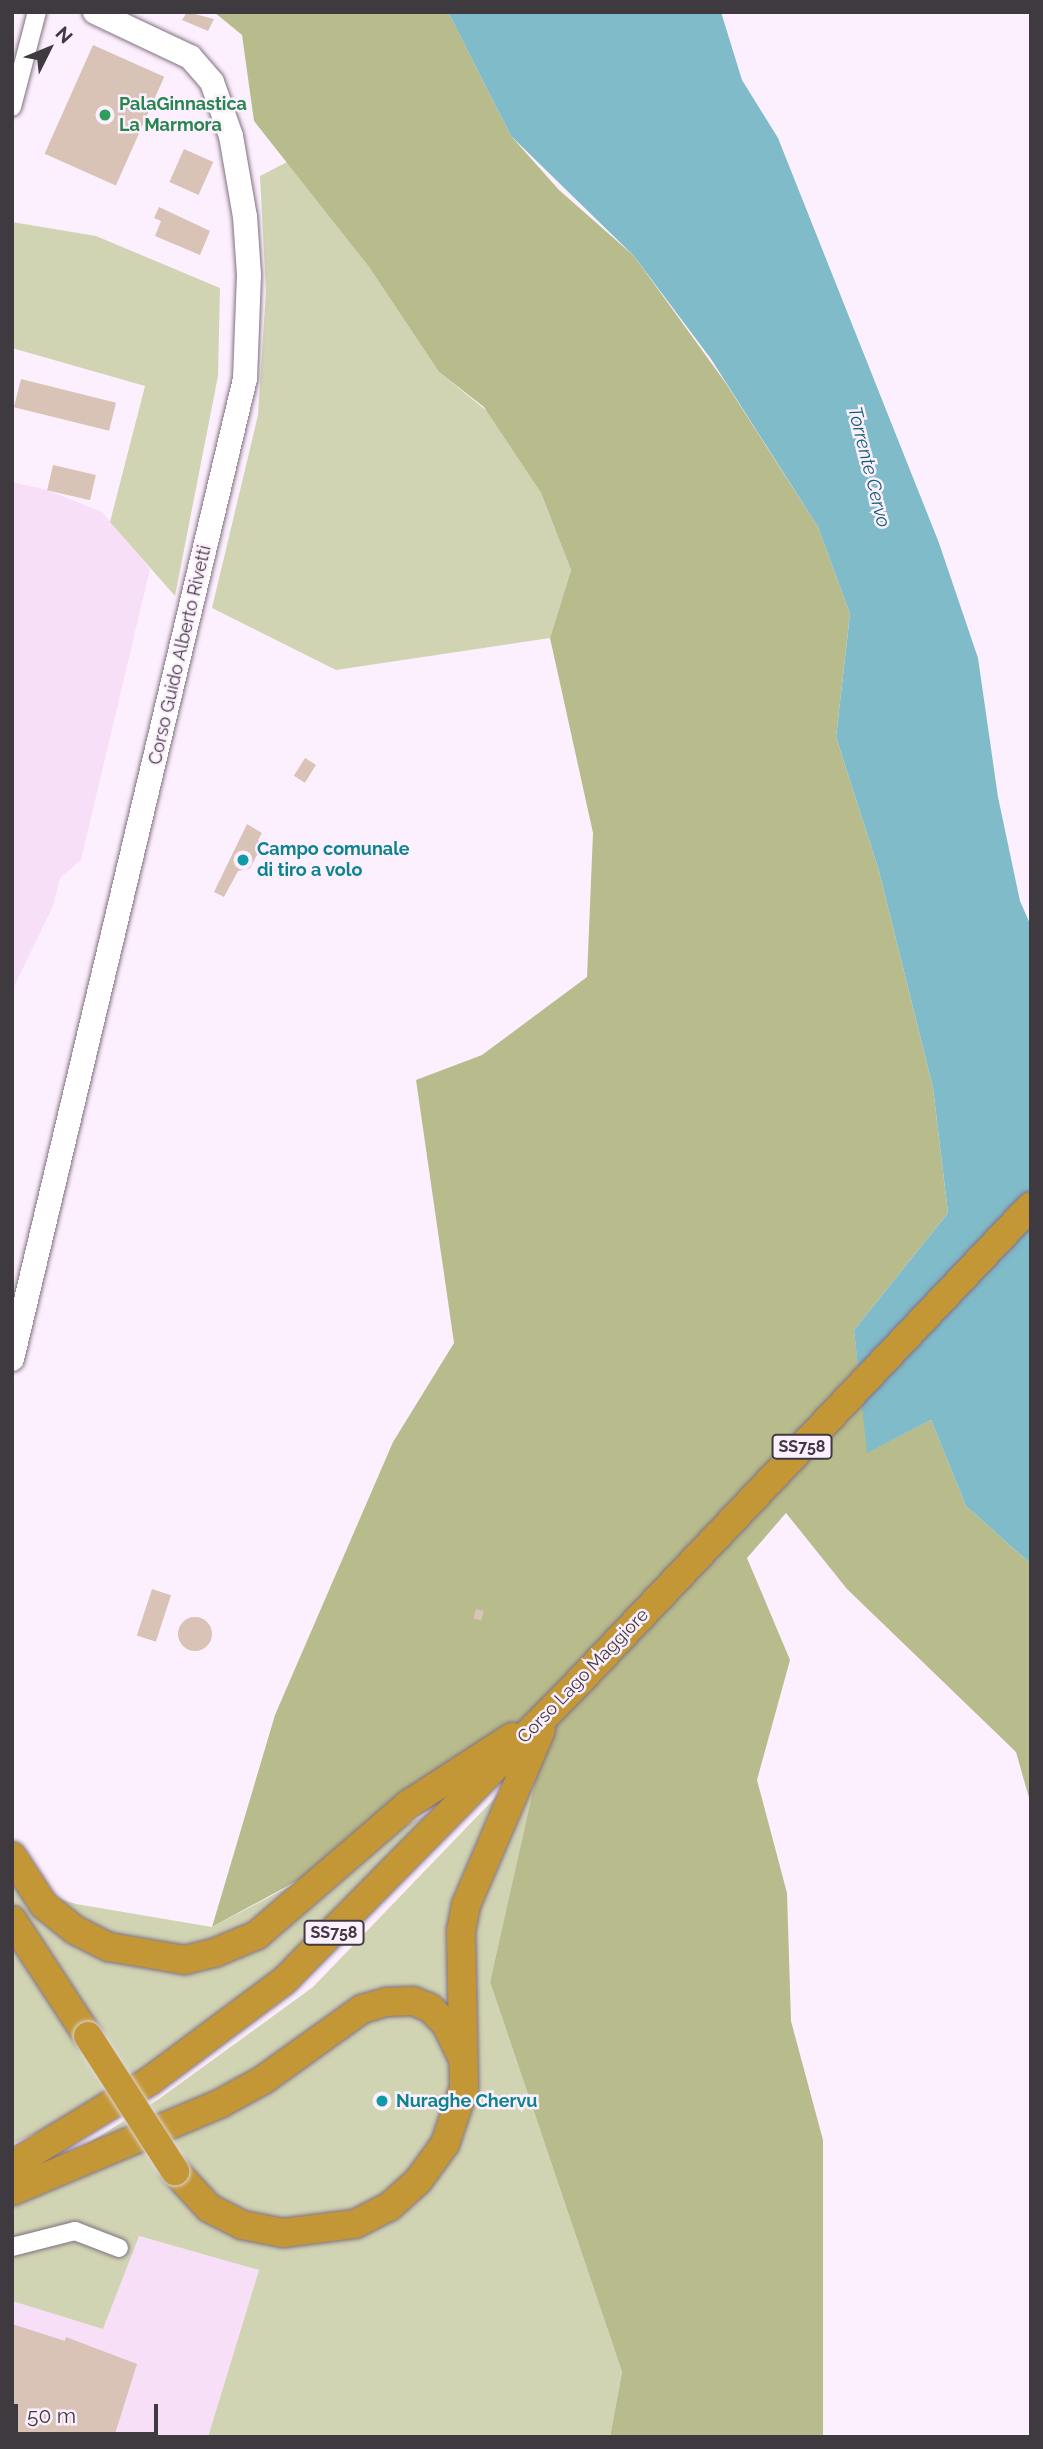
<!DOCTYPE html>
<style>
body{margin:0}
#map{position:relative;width:1043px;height:2449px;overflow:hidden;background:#fdf0fe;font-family:Raleway,sans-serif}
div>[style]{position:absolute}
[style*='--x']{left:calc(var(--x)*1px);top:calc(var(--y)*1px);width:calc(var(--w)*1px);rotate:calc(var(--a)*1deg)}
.built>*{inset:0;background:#f6dff7}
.green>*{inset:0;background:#d1d4b3}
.forest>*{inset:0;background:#b8bc8c}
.water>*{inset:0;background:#80bbc9}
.building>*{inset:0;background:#d8c3b6;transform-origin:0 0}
.round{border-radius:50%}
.roads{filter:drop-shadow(0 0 2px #807180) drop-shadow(0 0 2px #807180)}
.minor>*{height:18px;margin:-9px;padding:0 9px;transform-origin:9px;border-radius:9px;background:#fff}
.secondary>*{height:24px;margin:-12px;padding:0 12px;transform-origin:12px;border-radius:12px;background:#fff}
.trunk>*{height:28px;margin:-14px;padding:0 14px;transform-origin:14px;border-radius:14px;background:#c49736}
.bridges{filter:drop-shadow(0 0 2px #d9d7d9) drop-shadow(0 0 2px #d9d7d9)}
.trunk-bridge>*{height:28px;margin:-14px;padding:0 14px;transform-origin:14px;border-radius:14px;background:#c49736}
.dots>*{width:19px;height:19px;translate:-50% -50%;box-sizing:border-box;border:4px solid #fdf0fe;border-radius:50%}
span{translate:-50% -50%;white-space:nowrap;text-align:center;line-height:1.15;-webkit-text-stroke:5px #fdf0fe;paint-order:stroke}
.shield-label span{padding:2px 5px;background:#fdf0fe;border:2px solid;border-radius:5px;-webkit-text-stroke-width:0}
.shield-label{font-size:16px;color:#3f3940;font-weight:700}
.leisure-label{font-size:18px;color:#27864d;font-weight:700}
.left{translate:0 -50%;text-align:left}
.street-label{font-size:18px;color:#3f3940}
.culture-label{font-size:18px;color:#0d838f;font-weight:700}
.water-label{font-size:19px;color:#136272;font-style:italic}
.frame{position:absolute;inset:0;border:14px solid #3f3940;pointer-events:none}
.north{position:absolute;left:14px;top:14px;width:70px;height:70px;-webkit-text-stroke:5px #fdf0fe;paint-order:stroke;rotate:47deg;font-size:19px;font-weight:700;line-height:28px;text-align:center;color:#3f3940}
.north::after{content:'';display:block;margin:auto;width:24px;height:32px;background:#3f3940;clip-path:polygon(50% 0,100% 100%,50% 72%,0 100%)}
.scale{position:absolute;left:14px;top:2404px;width:144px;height:32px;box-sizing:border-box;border:4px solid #3f3940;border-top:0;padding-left:9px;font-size:21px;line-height:24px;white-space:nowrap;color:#3f3940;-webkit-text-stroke:5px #fdf0fe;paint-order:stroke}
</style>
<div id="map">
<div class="built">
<div style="clip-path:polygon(12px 482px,47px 490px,102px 512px,150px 569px,81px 860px,60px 878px,53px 906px,12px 991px)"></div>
<div style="clip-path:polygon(138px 2236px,259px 2270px,208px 2437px,12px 2437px,12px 2301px,103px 2329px)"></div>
</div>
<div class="green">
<div style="clip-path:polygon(287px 162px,369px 267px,439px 372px,487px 411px,541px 493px,571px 570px,550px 638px,336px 670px,212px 608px,258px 415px,266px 291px,260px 176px)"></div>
<div style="clip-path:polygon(12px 222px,96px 236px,220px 288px,218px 376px,175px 596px,110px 522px,145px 386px,12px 348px)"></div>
<div style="clip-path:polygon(544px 1747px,490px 1982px,622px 2372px,610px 2437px,208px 2437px,259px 2270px,139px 2236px,103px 2329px,12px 2301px,12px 2191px,159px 2099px,313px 1987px)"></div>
<div style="clip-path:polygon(473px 1790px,284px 1981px,151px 2080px,12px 2144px,12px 1884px,76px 1904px,212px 1927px)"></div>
</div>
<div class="forest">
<div style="clip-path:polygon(214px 12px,448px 12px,511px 136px,559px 190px,634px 256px,725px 382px,818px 527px,850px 614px,836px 737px,879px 871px,933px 1088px,948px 1213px,854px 1330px,868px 1452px,931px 1420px,966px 1506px,1031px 1564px,1031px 1805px,1016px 1752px,847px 1589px,786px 1513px,747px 1558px,790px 1660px,757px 1780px,787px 1893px,791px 2021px,823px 2140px,823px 2437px,610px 2437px,622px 2372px,490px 1982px,543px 1747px,212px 1927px,275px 1715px,393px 1442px,454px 1343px,416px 1080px,482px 1055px,587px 977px,593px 833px,550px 638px,571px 570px,541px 493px,484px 407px,439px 372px,369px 267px,254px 121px,242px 35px)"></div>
</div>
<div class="water">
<div style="clip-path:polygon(448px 12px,721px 12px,742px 80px,778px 138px,939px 543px,978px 658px,998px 797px,1020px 901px,1031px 926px,1031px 1564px,966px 1506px,931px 1420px,867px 1453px,854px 1330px,948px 1213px,933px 1088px,879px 871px,836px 737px,850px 614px,818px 527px,711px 359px,634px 256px,511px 136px)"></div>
</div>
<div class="building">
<div style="clip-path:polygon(187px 12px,214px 19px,208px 31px,182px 20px)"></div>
<div style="left:93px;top:45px;width:78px;height:119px;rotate:24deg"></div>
<div style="left:184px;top:149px;width:32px;height:36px;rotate:24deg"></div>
<div style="clip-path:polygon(159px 207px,210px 231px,200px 255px,155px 236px,161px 221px,154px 218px)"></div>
<div style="left:21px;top:379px;width:98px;height:29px;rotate:14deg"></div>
<div style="left:53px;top:465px;width:44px;height:26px;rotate:13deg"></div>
<div style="left:305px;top:758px;width:13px;height:21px;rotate:32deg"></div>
<div style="clip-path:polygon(247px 824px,262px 833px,258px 840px,263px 844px,250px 868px,238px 871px,224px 897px,214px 892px)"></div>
<div style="left:152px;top:1589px;width:20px;height:49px;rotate:18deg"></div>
<div style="left:476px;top:1609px;width:8px;height:10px;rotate:14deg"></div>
<div class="round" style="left:178px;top:1617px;width:34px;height:34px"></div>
<div style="clip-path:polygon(12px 2324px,65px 2341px,66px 2337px,137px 2364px,114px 2437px,12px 2437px)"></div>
</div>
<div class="roads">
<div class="minor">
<div style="--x:12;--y:107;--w:98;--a:-75.3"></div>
<div style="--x:12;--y:2247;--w:65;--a:-14.3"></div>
<div style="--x:75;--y:2231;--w:47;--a:21.1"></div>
</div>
<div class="secondary">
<div style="--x:12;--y:1359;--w:1007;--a:-76.63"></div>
<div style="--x:245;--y:379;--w:104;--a:-87.8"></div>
<div style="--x:249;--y:275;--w:58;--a:-93.9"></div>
<div style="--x:245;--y:217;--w:82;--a:-99.8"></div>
<div style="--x:231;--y:136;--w:57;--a:-109.4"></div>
<div style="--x:212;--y:82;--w:33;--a:-131"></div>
<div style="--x:190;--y:57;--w:105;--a:-154.7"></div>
</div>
<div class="trunk">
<div style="--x:12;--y:1856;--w:59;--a:56.9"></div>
<div style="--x:44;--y:1905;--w:40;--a:39"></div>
<div style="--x:75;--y:1930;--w:38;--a:27"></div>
<div style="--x:109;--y:1947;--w:77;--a:9.7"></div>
<div style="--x:185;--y:1960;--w:30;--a:-14"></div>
<div style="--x:214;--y:1953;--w:47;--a:-22.7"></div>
<div style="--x:257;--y:1935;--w:201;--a:-40.8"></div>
<div style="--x:409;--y:1804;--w:123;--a:-33"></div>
<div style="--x:12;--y:1920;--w:139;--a:56.8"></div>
<div style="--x:12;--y:2165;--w:163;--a:-31.4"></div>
<div style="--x:151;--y:2080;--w:166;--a:-36.7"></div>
<div style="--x:284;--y:1981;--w:413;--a:-45.4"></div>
<div style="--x:574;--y:1687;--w:663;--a:-46.47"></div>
<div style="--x:175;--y:2171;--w:50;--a:47.4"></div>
<div style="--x:209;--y:2208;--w:37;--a:27"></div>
<div style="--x:242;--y:2225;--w:42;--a:11"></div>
<div style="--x:283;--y:2233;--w:73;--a:-7.1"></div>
<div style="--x:355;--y:2224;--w:38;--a:-27"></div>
<div style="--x:389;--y:2207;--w:39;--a:-42"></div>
<div style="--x:418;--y:2181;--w:46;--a:-53.9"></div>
<div style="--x:445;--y:2144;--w:59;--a:-71.3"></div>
<div style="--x:464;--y:2088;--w:157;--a:-91.1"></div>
<div style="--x:461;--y:1931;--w:26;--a:-79"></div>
<div style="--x:466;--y:1905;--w:190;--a:-66.8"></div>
<div style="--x:12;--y:2191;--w:227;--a:-22.8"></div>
<div style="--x:221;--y:2103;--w:48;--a:-28.7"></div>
<div style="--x:263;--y:2080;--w:122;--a:-35.6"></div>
<div style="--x:362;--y:2009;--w:26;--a:-16"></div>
<div style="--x:387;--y:2002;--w:26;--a:-2"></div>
<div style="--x:413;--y:2001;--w:18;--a:22"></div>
<div style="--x:430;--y:2008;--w:23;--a:45"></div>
<div style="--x:446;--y:2024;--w:37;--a:64"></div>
</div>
</div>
<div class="bridges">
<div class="trunk-bridge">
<div style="--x:88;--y:2036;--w:161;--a:57.2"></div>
</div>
</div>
<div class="dots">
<div style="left:105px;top:115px;background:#2e9e5b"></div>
<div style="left:243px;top:860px;background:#0f9aa8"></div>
<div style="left:382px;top:2101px;background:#0f9aa8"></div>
</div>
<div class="shield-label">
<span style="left:802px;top:1447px">SS758</span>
<span style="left:334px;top:1933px">SS758</span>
</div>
<div class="leisure-label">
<span class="left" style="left:119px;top:115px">PalaGinnastica<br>La Marmora</span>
</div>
<div class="street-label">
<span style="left:180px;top:655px;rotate:-77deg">Corso Guido Alberto Rivetti</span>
<span style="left:583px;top:1676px;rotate:-46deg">Corso Lago Maggiore</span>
</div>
<div class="culture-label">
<span class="left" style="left:257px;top:860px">Campo comunale<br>di tiro a volo</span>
<span class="left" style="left:396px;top:2101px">Nuraghe Chervu</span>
</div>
<div class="water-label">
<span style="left:869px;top:467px;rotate:76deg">Torrente Cervo</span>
</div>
<div class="frame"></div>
<div class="north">N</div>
<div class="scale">50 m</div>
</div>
